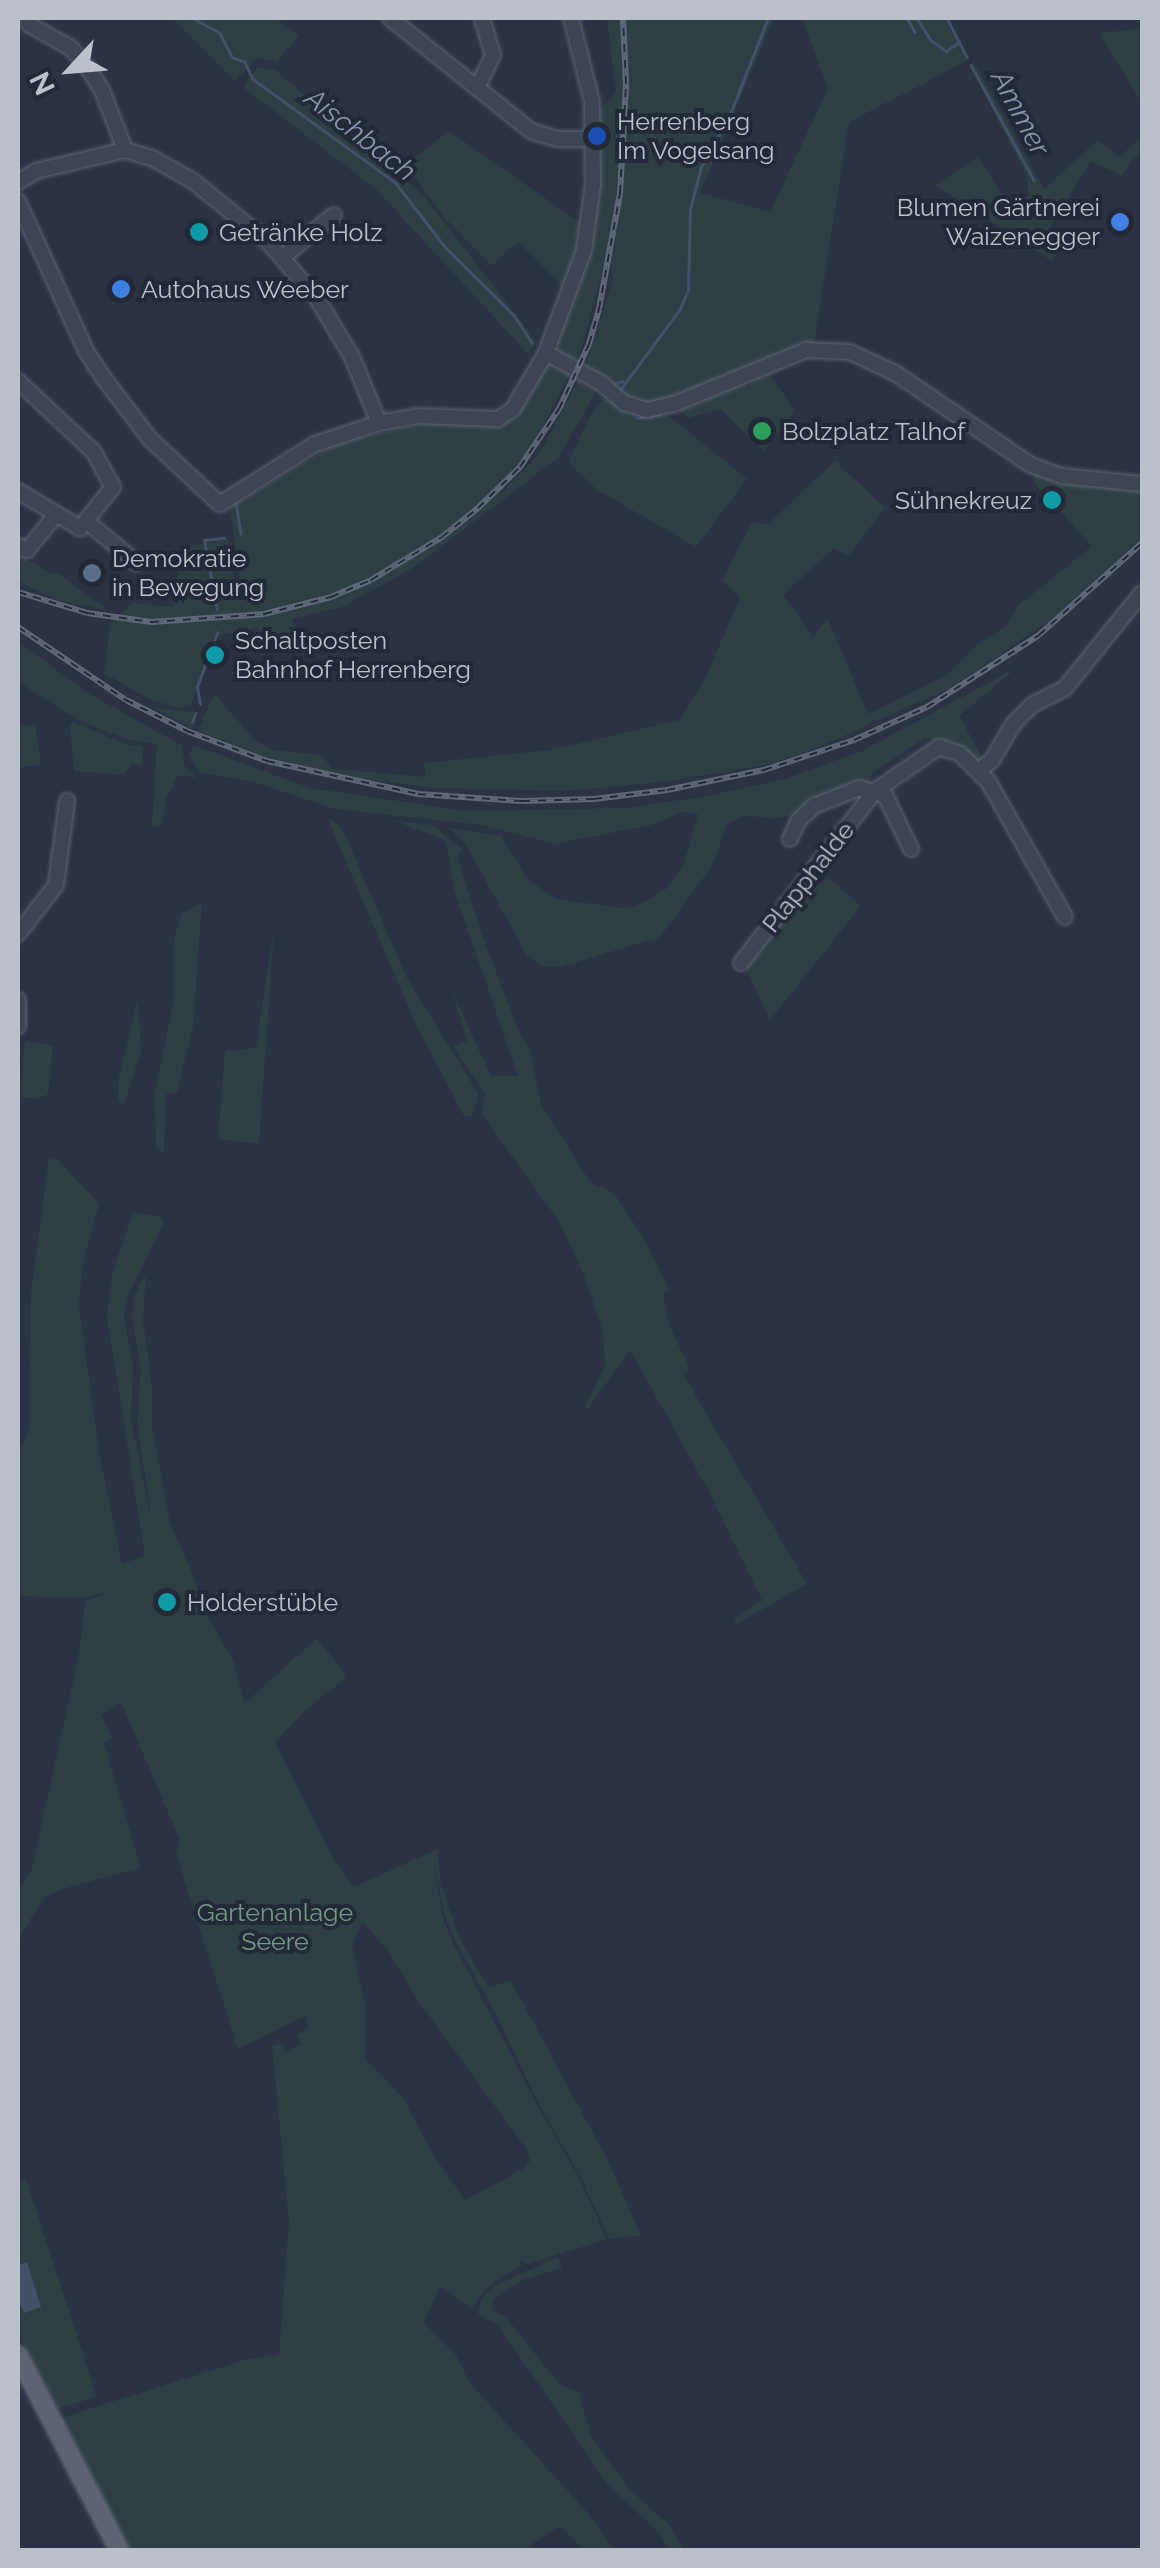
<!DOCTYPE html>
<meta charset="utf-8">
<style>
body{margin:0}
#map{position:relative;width:1160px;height:2568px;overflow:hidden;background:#2b3242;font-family:Raleway,sans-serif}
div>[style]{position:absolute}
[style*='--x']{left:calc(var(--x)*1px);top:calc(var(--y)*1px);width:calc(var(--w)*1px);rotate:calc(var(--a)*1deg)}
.green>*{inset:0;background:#2e3f44}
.water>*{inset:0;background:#444f6a}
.stream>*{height:2.5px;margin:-1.25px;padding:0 1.25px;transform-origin:1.25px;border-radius:1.25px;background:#444f6a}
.roads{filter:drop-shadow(0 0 2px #5d626f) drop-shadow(0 0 2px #5d626f)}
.minor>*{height:14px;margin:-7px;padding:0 7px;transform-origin:7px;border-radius:7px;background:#3f4452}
.major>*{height:18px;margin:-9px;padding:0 9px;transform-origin:9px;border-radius:9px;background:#5d6371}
.rail>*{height:6px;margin-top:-3px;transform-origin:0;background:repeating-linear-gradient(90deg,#232937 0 8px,#616878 0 16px);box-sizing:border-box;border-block:2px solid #616878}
.dots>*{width:28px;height:28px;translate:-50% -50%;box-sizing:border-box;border:5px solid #232937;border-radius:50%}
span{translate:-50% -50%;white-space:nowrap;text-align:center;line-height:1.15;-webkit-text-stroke:8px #232937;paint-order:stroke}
.poi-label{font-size:25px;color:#bcc0cb}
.left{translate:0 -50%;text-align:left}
.right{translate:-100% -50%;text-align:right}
.street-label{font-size:25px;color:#bcc0cb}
.park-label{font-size:25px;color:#759a82}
.water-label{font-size:28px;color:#8693af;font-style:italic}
.frame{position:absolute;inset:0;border:20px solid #bcc0cb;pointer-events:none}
.north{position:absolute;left:20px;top:20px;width:100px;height:100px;-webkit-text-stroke:8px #232937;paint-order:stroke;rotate:244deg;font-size:28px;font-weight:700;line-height:40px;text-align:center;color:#bcc0cb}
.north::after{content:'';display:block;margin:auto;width:35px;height:45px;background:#bcc0cb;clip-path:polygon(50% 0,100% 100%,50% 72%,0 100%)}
</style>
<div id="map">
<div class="green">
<div style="clip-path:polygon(172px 18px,274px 18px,299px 35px,277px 61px,257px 58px,235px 81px)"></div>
<div style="clip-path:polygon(evenodd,607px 18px,774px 18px,700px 193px,770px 212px,828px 89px,802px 18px,945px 18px,967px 61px,849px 122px,814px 343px,727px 381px,649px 407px,624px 400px,601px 383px,559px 457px,413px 568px,342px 607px,292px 619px,296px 632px,267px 648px,258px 627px,213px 637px,191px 706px,177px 707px,151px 700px,104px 673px,110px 624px,132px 603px,174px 607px,181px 548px,228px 539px,237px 599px,242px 599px,230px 508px,326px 449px,355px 439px,424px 423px,496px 427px,516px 415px,556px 344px,585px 264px,599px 111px,616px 92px,607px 18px,609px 248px,613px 279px,585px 368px,540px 453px,497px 498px,537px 438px,579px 357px,609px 248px)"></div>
<div style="clip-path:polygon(1140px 29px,1142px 32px,1142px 103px,1099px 33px)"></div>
<div style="clip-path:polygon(974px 62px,1044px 189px,1098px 140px,1119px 157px,1142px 137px,1142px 149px,1121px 175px,1091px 161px,1046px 234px,1063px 246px,1052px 261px,935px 185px,978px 157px,1003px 196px,1018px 203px,1029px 195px,1026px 174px,970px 66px)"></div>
<div style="clip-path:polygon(258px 67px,275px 70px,423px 195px,537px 342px,528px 354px,376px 189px,243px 87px)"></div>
<div style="clip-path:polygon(449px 131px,582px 224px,565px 289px,518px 241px,492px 266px,444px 217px,413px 175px,406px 164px)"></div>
<div style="clip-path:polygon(768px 372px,795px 411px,764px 451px,720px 409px,689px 418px,679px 411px,741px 382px,747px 387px)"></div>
<div style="clip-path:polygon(607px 395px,632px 413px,668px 415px,747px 479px,696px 547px,596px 489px,568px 462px,595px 407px)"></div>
<div style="clip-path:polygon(835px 461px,885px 508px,849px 555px,833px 549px,783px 595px,813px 636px,828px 619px,868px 714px,947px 675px,979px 643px,1005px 627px,1018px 606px,1092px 546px,1034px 483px,1034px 470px,1142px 489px,1142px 540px,1068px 608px,950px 688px,813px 750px,765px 765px,655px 783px,563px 791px,438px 788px,351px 778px,263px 756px,198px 731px,214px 694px,256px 741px,273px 750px,322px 755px,332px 769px,426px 777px,424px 763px,550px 750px,680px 720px,705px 679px,740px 597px,722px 580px,752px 522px,768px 524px)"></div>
<div style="clip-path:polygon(18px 554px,51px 573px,59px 574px,107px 610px,57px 600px,18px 581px)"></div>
<div style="clip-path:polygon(18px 641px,86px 692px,183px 746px,184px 765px,197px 778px,178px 775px,166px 799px,161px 827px,152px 825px,157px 744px,126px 739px,79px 720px,29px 689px,18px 680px)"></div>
<div style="clip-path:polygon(1016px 668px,959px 716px,981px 755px,979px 761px,953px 744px,925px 738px,871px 774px,871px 785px,796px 814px,773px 819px,744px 815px,727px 824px,712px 866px,660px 937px,560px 967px,541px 966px,527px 956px,465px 843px,447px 827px,501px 836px,527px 879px,556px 899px,630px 909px,665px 890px,683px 866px,698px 814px,683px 812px,651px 825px,554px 844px,482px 825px,334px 809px,254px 782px,200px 773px,189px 755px,193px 745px,310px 788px,467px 811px,625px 808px,707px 796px,785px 779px,862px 751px)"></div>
<div style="clip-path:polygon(148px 706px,176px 711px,199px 712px,192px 728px)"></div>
<div style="clip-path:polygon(74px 722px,126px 745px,143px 746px,142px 765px,132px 764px,124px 775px,74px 771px,70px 724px)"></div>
<div style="clip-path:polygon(35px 725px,41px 764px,18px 768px,18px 727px)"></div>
<div style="clip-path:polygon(328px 820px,333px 820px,343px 830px,407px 978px,479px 1095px,472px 1117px,464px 1116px,417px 1027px)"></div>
<div style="clip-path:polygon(392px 820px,432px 825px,462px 849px,457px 856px,483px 938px,521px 1036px,530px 1048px,541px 1105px,591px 1183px,614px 1193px,645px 1240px,670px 1290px,663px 1293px,669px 1325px,690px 1369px,683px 1374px,807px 1584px,737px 1624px,734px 1618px,762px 1600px,707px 1488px,630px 1350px,587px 1410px,585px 1407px,605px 1365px,603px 1332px,584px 1275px,558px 1220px,481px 1113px,485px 1095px,453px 1046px,467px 1041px,451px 989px,491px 1076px,518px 1076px,454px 890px,447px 848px,443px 839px)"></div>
<div style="clip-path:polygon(827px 877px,861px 906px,770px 1020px,744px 964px,810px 880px,821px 884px)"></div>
<div style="clip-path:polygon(202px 902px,193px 1027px,177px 1093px,166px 1094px,164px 1152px,156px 1149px,155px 1092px,173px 1004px,174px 941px,181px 914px)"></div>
<div style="clip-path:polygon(274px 929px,259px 1144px,218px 1139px,225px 1051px,256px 1048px)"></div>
<div style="clip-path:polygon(138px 999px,141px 1052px,123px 1107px,118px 1100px,119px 1076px)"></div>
<div style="clip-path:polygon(25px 1041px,53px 1046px,48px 1094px,38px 1099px,20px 1097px)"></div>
<div style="clip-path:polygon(evenodd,49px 1157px,58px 1160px,99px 1204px,82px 1266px,79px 1306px,99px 1452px,122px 1564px,145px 1556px,107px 1316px,113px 1271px,133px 1212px,160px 1217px,164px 1222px,128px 1296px,124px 1318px,133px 1365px,131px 1420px,152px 1524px,137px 1421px,141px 1368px,132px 1318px,135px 1294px,146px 1275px,143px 1320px,152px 1387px,152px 1426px,170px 1523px,196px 1582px,200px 1603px,234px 1662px,244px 1704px,317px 1638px,343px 1671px,346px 1678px,305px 1710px,275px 1742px,334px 1860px,354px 1887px,437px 1849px,441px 1885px,459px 1937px,488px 1987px,511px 1981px,607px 2159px,641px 2235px,609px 2239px,579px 2174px,535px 2097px,496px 2014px,456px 1942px,444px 1915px,434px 1857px,442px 1916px,453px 1943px,536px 2103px,578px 2175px,607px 2239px,527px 2264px,517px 2259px,522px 2265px,486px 2288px,472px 2308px,440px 2286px,424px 2323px,456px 2355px,469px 2382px,587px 2512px,614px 2550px,584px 2550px,560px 2526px,523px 2550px,129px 2550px,61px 2418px,244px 2360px,279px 2355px,289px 2221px,272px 2046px,282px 2043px,286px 2051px,301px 2045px,298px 2035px,308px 2029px,306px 2016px,238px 2049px,176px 1854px,179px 1838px,121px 1702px,101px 1715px,112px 1738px,104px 1743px,141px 1868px,62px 1889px,44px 1898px,22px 1932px,18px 1948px,18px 1890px,31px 1872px,79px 1655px,85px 1601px,109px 1592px,79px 1598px,18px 1596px,18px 1456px,29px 1430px,31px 1293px,49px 1157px,362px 1922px,387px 1949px,419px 2002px,527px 2150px,530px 2161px,523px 2169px,465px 2200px,432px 2153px,403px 2098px,366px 2059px,366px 2008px,352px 1947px,362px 1922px)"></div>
<div style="clip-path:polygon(26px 2179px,97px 2397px,56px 2409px,18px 2333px,18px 2184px)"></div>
<div style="clip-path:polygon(558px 2257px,562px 2267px,521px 2281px,493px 2300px,491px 2310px,506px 2317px,559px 2384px,579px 2392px,591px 2436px,628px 2488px,669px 2525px,684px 2550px,670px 2550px,659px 2533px,608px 2485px,498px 2325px,478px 2314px,481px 2299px,493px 2287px)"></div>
</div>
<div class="water">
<div style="clip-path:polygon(27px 2262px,41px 2307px,24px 2313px,18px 2300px,18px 2266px)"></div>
</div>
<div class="stream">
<div style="--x:193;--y:18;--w:31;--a:29"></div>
<div style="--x:220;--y:33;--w:27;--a:63"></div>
<div style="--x:232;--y:57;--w:14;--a:21"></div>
<div style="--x:245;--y:62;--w:19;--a:65"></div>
<div style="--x:253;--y:79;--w:175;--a:36"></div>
<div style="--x:395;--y:182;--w:83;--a:52.3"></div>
<div style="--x:446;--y:248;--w:95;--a:44.6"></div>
<div style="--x:514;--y:315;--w:33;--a:57"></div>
<div style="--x:907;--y:18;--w:16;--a:60"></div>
<div style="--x:917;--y:18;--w:26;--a:58"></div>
<div style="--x:931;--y:40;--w:19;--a:36"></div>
<div style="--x:946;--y:51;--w:16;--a:-35"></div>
<div style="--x:947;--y:18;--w:44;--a:62.9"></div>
<div style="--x:971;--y:65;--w:131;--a:61.3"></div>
<div style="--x:614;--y:384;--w:9;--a:-18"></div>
<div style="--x:620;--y:390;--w:101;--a:-53.5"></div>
<div style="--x:680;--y:309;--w:21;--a:-67"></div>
<div style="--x:688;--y:290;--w:81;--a:-88.6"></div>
<div style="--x:690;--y:209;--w:43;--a:-75.3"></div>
<div style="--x:701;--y:167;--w:55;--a:-60.6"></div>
<div style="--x:728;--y:119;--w:109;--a:-68.4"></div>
<div style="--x:637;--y:418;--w:23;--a:-10"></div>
<div style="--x:236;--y:502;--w:32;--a:81"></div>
<div style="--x:217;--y:609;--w:70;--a:-100.7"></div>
<div style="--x:204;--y:540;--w:20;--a:-6"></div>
<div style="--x:200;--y:704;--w:17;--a:-100"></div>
<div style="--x:197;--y:687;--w:58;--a:-69.7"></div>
<div style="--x:192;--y:722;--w:9;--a:-69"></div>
</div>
<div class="roads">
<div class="minor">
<div style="--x:390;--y:18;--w:181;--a:38.7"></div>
<div style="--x:531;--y:131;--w:28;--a:17"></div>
<div style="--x:558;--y:139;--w:35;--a:0"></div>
<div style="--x:28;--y:24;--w:49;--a:29.2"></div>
<div style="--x:71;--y:48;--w:25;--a:50"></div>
<div style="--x:87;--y:67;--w:27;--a:57"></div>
<div style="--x:102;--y:90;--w:64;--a:69"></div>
<div style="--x:477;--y:88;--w:37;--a:-64"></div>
<div style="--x:493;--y:55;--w:39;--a:-107"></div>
<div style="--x:18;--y:182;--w:21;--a:-31"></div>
<div style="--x:36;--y:171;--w:91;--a:-13.3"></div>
<div style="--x:125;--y:150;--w:30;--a:17"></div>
<div style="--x:154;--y:159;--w:45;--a:29.4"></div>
<div style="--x:193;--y:181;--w:97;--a:39.1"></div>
<div style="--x:268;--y:242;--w:73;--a:48.9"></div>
<div style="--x:316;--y:297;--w:70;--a:59"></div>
<div style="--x:352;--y:357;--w:71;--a:67.8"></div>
<div style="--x:18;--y:201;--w:165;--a:65.6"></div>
<div style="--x:86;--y:351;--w:30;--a:57"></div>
<div style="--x:102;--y:376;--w:79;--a:52.7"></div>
<div style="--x:150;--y:439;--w:96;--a:42.9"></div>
<div style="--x:220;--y:504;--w:112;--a:-32.3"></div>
<div style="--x:315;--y:444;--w:67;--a:-18.2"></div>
<div style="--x:379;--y:423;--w:40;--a:-10"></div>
<div style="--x:418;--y:416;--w:80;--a:2.1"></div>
<div style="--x:498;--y:419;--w:18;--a:-34"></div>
<div style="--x:513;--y:409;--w:65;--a:-59.5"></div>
<div style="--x:546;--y:353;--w:110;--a:-69.7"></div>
<div style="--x:584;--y:250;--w:67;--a:-82.2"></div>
<div style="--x:593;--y:184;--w:82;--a:-90.7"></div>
<div style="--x:592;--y:102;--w:87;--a:-104"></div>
<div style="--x:283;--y:257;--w:66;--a:-39.5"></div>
<div style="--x:546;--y:353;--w:63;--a:28.6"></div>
<div style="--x:601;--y:383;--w:30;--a:41"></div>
<div style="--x:624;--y:403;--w:24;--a:17"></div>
<div style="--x:647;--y:410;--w:28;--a:-13"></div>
<div style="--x:674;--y:404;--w:143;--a:-22.2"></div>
<div style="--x:806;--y:350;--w:44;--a:2.6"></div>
<div style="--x:850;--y:352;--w:50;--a:25"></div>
<div style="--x:895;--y:373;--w:164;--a:34.1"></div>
<div style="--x:1031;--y:465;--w:33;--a:20"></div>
<div style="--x:1062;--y:476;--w:80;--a:5.7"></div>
<div style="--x:18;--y:381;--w:104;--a:43.1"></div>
<div style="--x:94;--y:452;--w:40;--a:62"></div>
<div style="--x:113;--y:487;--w:53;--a:128.8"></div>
<div style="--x:80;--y:528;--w:72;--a:-149.2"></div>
<div style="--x:86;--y:521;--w:66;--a:39.5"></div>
<div style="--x:18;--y:546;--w:10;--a:24"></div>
<div style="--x:27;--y:550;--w:45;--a:-50.4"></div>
<div style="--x:978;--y:771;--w:18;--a:-38"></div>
<div style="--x:992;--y:760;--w:43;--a:-59.3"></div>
<div style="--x:1014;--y:723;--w:25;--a:-45"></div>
<div style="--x:1032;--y:705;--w:37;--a:-27"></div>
<div style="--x:1065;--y:688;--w:122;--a:-51"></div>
<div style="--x:790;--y:839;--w:21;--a:-65"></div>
<div style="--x:799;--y:820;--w:21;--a:-43"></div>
<div style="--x:814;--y:806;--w:48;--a:-21.8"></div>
<div style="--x:859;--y:788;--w:27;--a:15"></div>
<div style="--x:885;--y:795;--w:60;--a:64.3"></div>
<div style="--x:18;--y:934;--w:62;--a:-52.2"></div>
<div style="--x:56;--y:885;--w:85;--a:-82.5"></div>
<div style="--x:741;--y:963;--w:218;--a:-52.1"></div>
<div style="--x:875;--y:791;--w:78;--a:-34.5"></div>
<div style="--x:939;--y:747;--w:22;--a:18"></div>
<div style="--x:960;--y:754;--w:39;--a:44"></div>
<div style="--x:988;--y:781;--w:156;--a:60.5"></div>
<div style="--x:18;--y:1000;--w:26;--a:90"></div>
</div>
<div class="major">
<div style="--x:18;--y:2355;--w:220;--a:62.6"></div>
</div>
</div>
<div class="rail">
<div style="--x:18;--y:592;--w:72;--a:16.9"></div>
<div style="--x:87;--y:613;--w:65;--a:8"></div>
<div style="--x:151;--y:622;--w:113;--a:-4"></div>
<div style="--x:264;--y:614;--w:69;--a:-14.2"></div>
<div style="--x:331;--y:597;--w:43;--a:-23"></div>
<div style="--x:371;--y:580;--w:83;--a:-31.2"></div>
<div style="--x:442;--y:537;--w:46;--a:-38.9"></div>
<div style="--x:478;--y:508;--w:59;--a:-44.3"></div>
<div style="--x:520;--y:467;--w:70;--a:-56.1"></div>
<div style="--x:559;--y:409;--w:72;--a:-65.2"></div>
<div style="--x:589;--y:344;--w:36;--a:-74"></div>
<div style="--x:599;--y:309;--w:118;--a:-79.7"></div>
<div style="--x:620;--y:193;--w:109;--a:-86.8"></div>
<div style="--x:626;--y:84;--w:66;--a:-92.6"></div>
<div style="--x:18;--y:627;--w:130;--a:34.1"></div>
<div style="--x:126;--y:700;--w:68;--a:26.9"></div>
<div style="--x:187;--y:731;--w:85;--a:20.6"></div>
<div style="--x:267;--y:761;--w:155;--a:12.3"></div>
<div style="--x:418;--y:794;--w:104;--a:3.9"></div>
<div style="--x:522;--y:801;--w:72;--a:-1.6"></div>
<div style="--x:594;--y:799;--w:74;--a:-7"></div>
<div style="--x:667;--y:790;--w:99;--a:-11.7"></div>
<div style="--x:764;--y:770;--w:95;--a:-18.4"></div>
<div style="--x:854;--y:740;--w:80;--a:-24.3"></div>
<div style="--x:927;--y:707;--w:133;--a:-32.7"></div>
<div style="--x:1039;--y:635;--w:138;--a:-41.8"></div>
</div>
<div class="dots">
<div style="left:597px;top:136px;background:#1a4fb4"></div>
<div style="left:1120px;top:222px;background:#3f7fe0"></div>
<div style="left:199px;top:232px;background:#0f9aa8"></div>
<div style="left:121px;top:289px;background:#3f7fe0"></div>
<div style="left:762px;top:431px;background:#2e9e5b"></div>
<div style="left:1052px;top:500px;background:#0f9aa8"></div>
<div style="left:92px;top:573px;background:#5c6f8a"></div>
<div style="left:215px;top:655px;background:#0f9aa8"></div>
<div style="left:167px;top:1602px;background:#0f9aa8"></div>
</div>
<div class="poi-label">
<span class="left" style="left:617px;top:136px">Herrenberg<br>Im Vogelsang</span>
<span class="right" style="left:1100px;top:222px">Blumen Gärtnerei<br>Waizenegger</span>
<span class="left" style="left:219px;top:232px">Getränke Holz</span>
<span class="left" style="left:141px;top:289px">Autohaus Weeber</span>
<span class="left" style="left:782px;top:431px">Bolzplatz Talhof</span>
<span class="right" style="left:1032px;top:500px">Sühnekreuz</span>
<span class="left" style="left:112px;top:573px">Demokratie<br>in Bewegung</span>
<span class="left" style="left:235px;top:655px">Schaltposten<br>Bahnhof Herrenberg</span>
<span class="left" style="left:187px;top:1602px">Holderstüble</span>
</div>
<div class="street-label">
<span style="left:808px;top:877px;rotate:-52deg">Plapphalde</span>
</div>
<div class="park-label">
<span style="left:275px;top:1927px">Gartenanlage<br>Seere</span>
</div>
<div class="water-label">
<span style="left:1020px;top:113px;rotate:62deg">Ammer</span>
<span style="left:360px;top:135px;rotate:38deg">Aischbach</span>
</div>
<div class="frame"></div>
<div class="north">N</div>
</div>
